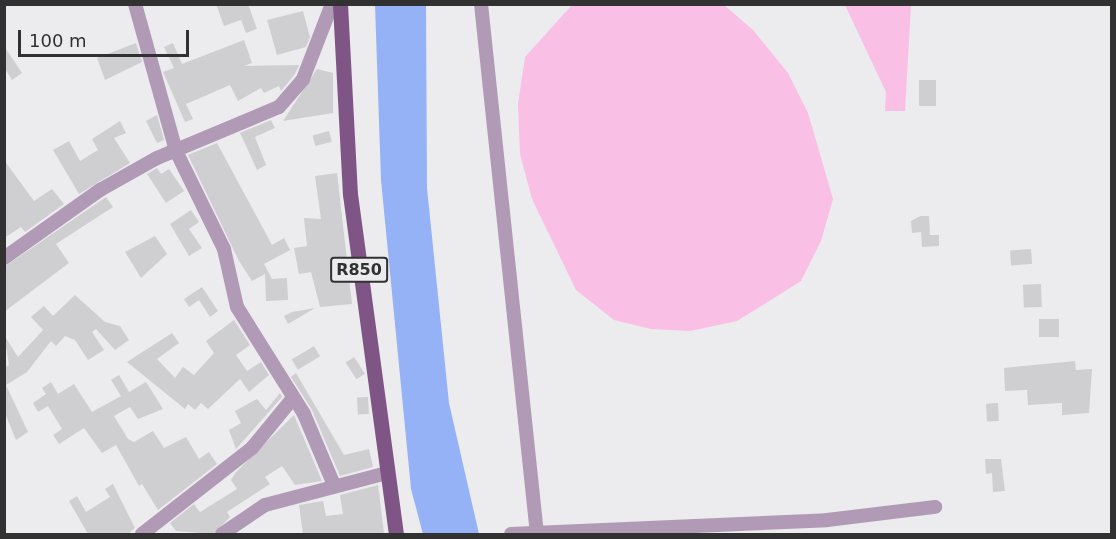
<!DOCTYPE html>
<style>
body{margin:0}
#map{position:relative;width:1116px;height:539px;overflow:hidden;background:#ecebee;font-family:"DejaVu Sans",sans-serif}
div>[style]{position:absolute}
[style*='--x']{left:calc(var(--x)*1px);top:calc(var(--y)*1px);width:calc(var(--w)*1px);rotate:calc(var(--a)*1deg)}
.green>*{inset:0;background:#f9bfe5}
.water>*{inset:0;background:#96b2f6}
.building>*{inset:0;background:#cfcfd2;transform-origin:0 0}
.minor>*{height:14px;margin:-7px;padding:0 7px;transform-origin:7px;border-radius:7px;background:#b19ab5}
.major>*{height:15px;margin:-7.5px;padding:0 7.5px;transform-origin:7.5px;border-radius:7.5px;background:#7e5585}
span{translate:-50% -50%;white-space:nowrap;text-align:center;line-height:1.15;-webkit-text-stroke:6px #ecebee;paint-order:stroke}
.shield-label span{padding:2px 4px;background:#ecebee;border:2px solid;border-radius:4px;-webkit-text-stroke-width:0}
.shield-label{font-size:16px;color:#313132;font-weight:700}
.frame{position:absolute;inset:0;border:6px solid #313132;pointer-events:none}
.scale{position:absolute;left:18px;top:30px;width:171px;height:27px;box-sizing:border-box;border:3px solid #313132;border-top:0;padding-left:8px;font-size:18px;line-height:21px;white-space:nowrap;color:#313132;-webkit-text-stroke:4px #ecebee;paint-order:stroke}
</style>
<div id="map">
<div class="green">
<div style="clip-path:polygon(723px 4px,753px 30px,788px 73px,808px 113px,833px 199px,821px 241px,801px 281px,737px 321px,690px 331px,651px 329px,614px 320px,576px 290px,532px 199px,520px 154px,518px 104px,525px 57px,572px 5px)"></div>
<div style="clip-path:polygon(845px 5px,911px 5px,905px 111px,885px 111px,886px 92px)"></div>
</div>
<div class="water">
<div style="clip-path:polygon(375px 5px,426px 5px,427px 188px,449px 403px,479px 534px,423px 534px,411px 489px,381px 180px)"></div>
</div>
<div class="building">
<div style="clip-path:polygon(216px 4px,248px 4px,257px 29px,246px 33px,241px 20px,224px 26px)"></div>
<div style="clip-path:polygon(303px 11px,310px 37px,306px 47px,277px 55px,267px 20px)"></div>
<div style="clip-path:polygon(244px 40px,252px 63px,244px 66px,299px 65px,295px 74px,281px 91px,279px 86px,264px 93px,261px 88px,238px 101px,230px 85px,207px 95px,186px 104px,193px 119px,185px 122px,163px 72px,174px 68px,164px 47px,173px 43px,182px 64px)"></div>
<div style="clip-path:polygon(136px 43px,142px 62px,105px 80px,97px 58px)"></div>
<div style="clip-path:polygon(4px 46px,22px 73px,12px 80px,4px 67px)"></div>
<div style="clip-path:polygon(317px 69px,333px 73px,333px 113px,283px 121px)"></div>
<div style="left:919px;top:80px;width:17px;height:26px"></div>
<div style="clip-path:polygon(157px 115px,164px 140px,157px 143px,146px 121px)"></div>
<div style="clip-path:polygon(271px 120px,275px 128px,255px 137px,266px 165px,257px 170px,240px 133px)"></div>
<div style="clip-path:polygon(120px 121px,126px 133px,114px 138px,130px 163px,79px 194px,53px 150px,69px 141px,80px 161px,98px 150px,92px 139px)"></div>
<div style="left:329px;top:131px;width:11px;height:17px;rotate:75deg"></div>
<div style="clip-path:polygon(217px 143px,272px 245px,284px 238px,290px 250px,264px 264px,272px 279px,287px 278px,288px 300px,266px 301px,265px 274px,252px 281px,239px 261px,188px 155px)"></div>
<div style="clip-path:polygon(4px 160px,34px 201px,52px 189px,64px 204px,25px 232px,21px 227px,4px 238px)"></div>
<div style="clip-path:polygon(157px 168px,161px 174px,169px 169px,184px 191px,166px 203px,147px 174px)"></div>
<div style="clip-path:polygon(337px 173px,352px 304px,320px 307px,311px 272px,299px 274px,294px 248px,307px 246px,304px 218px,321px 219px,315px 176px)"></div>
<div style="clip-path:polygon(106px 197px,113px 207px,56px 244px,69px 263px,4px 312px,4px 267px)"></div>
<div style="clip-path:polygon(191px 210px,199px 222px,189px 229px,202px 248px,189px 256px,170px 224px)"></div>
<div style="clip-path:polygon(920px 216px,929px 216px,930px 235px,939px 235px,939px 246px,922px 247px,921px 232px,912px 233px,911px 221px)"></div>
<div style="clip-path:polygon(155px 236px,167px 254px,141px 278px,125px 252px)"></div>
<div style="left:1031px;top:249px;width:15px;height:21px;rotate:86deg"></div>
<div style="left:1041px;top:284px;width:23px;height:18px;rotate:88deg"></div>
<div style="clip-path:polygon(202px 287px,218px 311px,210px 317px,199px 300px,189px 307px,184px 299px)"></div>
<div style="clip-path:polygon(75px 295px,105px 322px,120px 326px,129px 340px,115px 350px,96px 329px,92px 332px,104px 350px,88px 360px,75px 340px,65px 336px,56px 346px,51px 341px,27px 372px,6px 385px,28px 432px,16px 440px,4px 411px,4px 368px,9px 365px,4px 335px,18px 357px,43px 330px,31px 317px,44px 306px,53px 316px)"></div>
<div style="clip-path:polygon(315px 308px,288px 324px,284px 316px,292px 312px)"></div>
<div style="left:1059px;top:319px;width:18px;height:20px;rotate:90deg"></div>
<div style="clip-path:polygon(234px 320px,250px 345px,236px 355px,247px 371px,261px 362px,269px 375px,249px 392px,240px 379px,208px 409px,201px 403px,195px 410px,188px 404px,185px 409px,127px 362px,172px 333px,179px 343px,157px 359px,175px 378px,183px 367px,194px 375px,214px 353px,206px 341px)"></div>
<div style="left:314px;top:346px;width:12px;height:26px;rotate:59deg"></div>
<div style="left:354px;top:357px;width:20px;height:10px;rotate:57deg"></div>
<div style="clip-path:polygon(1075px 361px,1076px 370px,1092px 369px,1089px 413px,1062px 415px,1062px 403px,1028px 405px,1027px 390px,1005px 391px,1004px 368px)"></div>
<div style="clip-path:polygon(296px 373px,344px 455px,369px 449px,373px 467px,340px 476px,312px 410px,291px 377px)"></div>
<div style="clip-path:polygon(119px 375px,129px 392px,146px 382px,163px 409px,138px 419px,130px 407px,114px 416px,128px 439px,134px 442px,153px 431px,164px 448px,186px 437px,199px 459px,209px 452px,217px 464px,158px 510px,142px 484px,139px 486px,116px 445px,102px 453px,84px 428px,59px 444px,53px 435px,62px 429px,48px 406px,38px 412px,33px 403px,46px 394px,42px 388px,51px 382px,58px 394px,74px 384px,92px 412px,121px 396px,111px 380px)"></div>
<div style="clip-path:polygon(280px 393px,282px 397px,236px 449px,229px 430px,241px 423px,235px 411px,257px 399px,266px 410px)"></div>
<div style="left:368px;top:397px;width:17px;height:11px;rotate:87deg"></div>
<div style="left:998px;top:403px;width:18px;height:12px;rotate:87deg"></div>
<div style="clip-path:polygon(294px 415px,322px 481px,295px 485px,282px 466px,265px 477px,270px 484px,227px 512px,230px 517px,213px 534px,176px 531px,170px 523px,194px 504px,200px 512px,237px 489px,231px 480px,236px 472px)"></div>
<div style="clip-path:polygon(985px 459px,1001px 459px,1005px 491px,993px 492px,992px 473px,986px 474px)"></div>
<div style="clip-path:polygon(113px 484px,135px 528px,128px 534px,88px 534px,69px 501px,77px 496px,86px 512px,110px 497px,105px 489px)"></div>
<div style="clip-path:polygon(378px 485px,384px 533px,303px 534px,299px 505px,323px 501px,326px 516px,343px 514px,340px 495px)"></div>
</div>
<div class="minor">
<div style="--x:135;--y:4;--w:153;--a:74.4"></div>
<div style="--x:176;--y:151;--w:109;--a:63.9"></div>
<div style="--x:224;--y:249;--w:59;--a:77.4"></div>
<div style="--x:237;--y:307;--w:126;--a:57.9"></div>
<div style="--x:304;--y:414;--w:77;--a:67.1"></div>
<div style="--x:481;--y:4;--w:533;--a:83.97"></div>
<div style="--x:4;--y:258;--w:118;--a:-35.3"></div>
<div style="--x:100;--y:190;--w:65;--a:-29.3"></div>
<div style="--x:157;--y:158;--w:132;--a:-22.7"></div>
<div style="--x:279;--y:107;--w:37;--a:-49"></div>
<div style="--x:303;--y:79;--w:80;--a:-68.9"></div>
<div style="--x:142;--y:534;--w:140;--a:-38"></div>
<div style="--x:252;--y:448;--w:65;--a:-50.6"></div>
<div style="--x:222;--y:534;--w:52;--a:-34"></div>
<div style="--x:265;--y:505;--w:126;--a:-14.7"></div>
<div style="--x:511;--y:534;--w:316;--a:-2.5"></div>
<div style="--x:827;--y:520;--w:109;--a:-6.9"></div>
</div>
<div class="major">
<div style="--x:340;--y:4;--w:190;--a:87"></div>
<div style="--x:350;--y:194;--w:343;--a:82.3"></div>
</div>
<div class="shield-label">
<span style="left:359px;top:270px">R850</span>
</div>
<div class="frame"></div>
<div class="scale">100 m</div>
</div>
